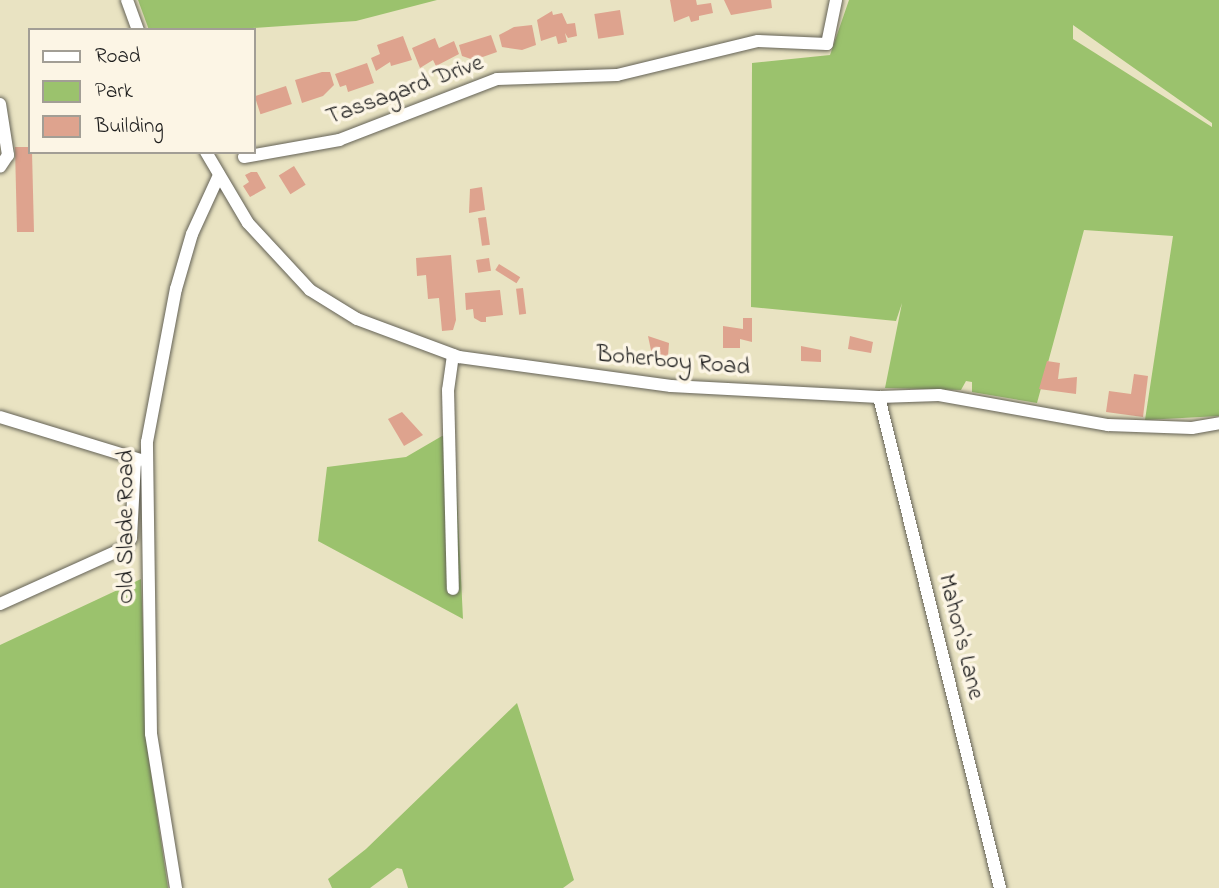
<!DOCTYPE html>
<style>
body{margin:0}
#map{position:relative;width:1219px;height:888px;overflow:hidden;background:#e9e3c2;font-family:"Indie Flower",sans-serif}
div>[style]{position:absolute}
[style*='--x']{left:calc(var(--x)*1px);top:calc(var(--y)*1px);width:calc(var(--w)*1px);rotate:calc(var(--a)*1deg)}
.green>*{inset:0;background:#9bc26d}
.building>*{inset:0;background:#dea38e;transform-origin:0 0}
.roads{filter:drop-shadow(0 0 2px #646256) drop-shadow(0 0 2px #646256)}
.minor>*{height:12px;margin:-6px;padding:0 6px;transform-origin:6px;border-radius:6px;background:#fff}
span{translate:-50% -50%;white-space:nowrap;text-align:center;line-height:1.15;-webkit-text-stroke:7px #fcf5e5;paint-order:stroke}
.street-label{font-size:24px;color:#1c1c1c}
.legend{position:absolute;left:28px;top:28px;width:228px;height:126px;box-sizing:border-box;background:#fcf5e5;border:2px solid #a29e95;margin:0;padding:9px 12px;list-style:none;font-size:21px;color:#1c1c1c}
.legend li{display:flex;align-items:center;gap:14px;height:35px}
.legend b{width:35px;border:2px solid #a29e95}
</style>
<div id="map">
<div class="green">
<div style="clip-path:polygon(138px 0,437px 0,356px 21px,225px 30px,149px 30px)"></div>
<div style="clip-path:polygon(evenodd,849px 0,1219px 0,1219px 416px,1145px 420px,1173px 236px,1084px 230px,1037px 403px,972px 392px,972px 382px,966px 381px,961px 390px,885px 388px,902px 303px,896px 321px,751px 307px,752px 63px,830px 55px,849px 0,1073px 25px,1212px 123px,1212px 127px,1073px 39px,1073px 25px)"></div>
<div style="clip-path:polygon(454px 435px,463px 619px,318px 541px,327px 467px,406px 457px,442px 436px)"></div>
<div style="clip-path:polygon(141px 579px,148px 754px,168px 888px,0 888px,0 645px)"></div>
<div style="clip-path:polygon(517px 703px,574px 880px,563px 888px,408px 888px,402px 869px,397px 868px,370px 888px,332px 888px,328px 879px,366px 849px)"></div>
</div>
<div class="building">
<div style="clip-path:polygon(670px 0,696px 0,697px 5px,711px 3px,713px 13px,699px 16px,699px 20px,691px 22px,689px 16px,674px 22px)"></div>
<div style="clip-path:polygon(724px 0,771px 0,772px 8px,731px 15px)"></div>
<div style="left:620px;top:10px;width:25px;height:26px;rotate:81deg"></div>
<div style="clip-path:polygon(552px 11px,553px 15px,562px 13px,567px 24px,575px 23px,577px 36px,568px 38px,565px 33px,567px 42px,558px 44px,556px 36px,541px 41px,537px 20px)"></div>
<div style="clip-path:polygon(532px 25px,536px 45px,522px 50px,502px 47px,499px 35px,514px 27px)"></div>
<div style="clip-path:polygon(491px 35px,497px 52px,474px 60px,462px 56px,459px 45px)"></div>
<div style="clip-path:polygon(403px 36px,412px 60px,391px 66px,390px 62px,376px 71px,371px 58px,380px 54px,377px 45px)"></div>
<div style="clip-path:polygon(435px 38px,439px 48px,454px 41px,459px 54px,436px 66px,433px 60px,420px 68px,412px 48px)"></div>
<div style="clip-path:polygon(367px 63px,374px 83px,348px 92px,346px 85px,340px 87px,335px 74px)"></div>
<div style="clip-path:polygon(322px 72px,330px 72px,334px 85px,323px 96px,302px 103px,295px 80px)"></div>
<div style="left:286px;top:86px;width:19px;height:33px;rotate:72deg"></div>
<div style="clip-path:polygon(15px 147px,30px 147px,32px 152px,34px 232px,17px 232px)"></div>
<div style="left:294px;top:166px;width:22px;height:18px;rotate:58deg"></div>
<div style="clip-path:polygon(251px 172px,257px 172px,266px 188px,250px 197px,243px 186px,249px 182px,245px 175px)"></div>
<div style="clip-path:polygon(482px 187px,485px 210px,469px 213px,470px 189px)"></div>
<div style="left:486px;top:217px;width:28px;height:8px;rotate:82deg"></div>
<div style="clip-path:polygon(451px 255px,456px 320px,453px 330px,442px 331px,439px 298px,428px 299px,426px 275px,417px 276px,416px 258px)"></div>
<div style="left:489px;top:258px;width:13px;height:13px;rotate:81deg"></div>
<div style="left:499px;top:264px;width:25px;height:7px;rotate:32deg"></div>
<div style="left:523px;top:288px;width:26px;height:7px;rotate:83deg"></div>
<div style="clip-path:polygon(500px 290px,503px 315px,486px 317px,486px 322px,481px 322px,474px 318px,473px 309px,466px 310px,465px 293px)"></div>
<div style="clip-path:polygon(743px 318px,752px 318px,752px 342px,740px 339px,740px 348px,723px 348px,723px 326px,743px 329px)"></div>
<div style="clip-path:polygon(648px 336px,669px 343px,668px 356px,652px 355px)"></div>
<div style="clip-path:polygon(850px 336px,873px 342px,871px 353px,848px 349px)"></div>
<div style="clip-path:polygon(801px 346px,821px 350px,821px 362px,801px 361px)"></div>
<div style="clip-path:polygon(1047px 361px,1060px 363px,1058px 379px,1077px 377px,1076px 394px,1039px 389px)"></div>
<div style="clip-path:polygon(1134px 374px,1148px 376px,1143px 417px,1106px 412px,1109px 391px,1131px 394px)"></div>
<div style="clip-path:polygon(402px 412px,423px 435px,404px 446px,388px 419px)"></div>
</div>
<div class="roads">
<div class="minor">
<div style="--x:127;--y:0;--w:32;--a:70"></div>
<div style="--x:0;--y:104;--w:52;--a:81.1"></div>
<div style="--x:8;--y:155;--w:14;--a:124"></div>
<div style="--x:206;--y:152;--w:82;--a:59.4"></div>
<div style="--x:248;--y:223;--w:91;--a:47.2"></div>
<div style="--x:310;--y:290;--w:55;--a:31.7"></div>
<div style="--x:357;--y:319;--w:109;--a:20.4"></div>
<div style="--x:459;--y:357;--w:214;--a:7.8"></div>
<div style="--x:671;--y:386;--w:208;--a:3"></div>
<div style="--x:879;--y:397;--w:60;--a:-1.9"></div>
<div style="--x:939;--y:395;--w:172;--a:10.1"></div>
<div style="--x:1108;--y:425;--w:84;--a:2"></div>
<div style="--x:1192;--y:428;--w:27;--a:-10"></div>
<div style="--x:244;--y:157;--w:97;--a:-10.1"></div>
<div style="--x:339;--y:140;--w:169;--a:-21.1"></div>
<div style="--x:497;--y:79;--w:120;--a:-1.9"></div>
<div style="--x:617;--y:75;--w:145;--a:-13.6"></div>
<div style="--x:758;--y:41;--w:69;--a:2.5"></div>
<div style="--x:827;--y:44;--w:45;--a:-78.4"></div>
<div style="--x:453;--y:355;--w:35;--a:98"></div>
<div style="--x:448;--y:390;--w:199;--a:88.6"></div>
<div style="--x:879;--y:397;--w:506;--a:76.16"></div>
<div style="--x:0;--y:417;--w:147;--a:17"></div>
<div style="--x:0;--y:604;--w:138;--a:-24.3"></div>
<div style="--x:126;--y:547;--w:10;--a:-61"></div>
<div style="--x:131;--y:538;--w:76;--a:-87"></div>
<div style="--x:176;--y:888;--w:156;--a:-99.2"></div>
<div style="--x:151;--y:734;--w:292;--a:-90.8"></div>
<div style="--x:147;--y:442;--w:156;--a:-79.3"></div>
<div style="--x:176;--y:289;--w:57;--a:-73.8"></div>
<div style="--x:192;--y:234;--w:65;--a:-65.4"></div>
</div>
</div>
<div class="street-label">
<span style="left:405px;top:91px;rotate:-20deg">Tassagard Drive</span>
<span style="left:673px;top:362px;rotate:5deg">Boherboy Road</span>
<span style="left:127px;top:527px;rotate:-90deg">Old Slade Road</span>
<span style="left:960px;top:637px;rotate:76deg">Mahon's Lane</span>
</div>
<ul class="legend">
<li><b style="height:9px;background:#fff"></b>Road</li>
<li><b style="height:19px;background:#9bc26d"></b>Park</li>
<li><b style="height:19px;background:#dea38e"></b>Building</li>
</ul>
</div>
